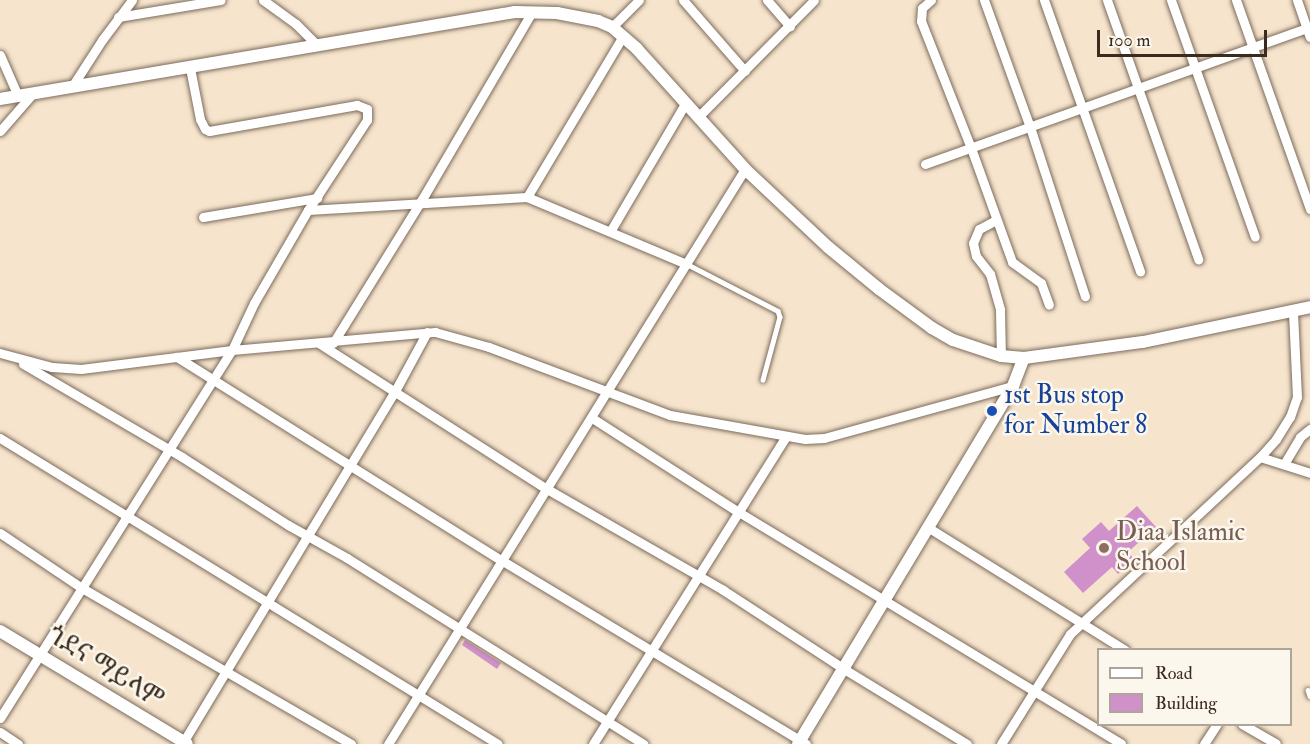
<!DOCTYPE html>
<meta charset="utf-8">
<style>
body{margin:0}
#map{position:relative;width:1310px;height:744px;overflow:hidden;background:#f6e4cd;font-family:"IM FELL Double Pica","Noto Serif Ethiopic",serif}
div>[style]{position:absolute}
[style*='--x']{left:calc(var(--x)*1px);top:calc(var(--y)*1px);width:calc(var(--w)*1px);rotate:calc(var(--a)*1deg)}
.building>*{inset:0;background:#d091cb}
.roads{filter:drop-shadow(0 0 2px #7c6b5b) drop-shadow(0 0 2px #7c6b5b)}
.service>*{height:4.5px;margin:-2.25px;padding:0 2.25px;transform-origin:2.25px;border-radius:2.25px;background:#fff}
.minor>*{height:9px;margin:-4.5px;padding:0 4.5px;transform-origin:4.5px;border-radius:4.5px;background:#fff}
.tertiary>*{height:12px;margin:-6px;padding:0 6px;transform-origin:6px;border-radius:6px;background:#fff}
.dots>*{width:16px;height:16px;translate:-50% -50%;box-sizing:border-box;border:3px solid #fbf7ec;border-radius:50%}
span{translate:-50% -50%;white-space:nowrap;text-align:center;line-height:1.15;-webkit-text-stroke:5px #fbf7ec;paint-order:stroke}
.transit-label{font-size:26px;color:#164399}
.left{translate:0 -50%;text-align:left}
.education-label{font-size:26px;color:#785e54}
.street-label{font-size:26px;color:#3b2a1e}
.legend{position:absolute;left:1097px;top:648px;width:195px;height:78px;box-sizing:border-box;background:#fbf7ec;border:2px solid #aea59a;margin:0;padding:8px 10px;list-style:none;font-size:18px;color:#3b2a1e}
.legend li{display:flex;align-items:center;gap:12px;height:30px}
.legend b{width:30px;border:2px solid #aea59a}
.scale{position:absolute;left:1097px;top:30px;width:170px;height:27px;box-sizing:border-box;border:3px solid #3b2a1e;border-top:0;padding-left:8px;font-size:18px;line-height:21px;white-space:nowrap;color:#3b2a1e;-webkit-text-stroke:4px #fbf7ec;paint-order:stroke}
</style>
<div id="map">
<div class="building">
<div style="clip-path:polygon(1137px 506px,1156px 527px,1128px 552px,1134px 559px,1118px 574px,1112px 567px,1083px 593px,1064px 572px,1090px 548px,1082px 539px,1101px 522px,1109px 531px)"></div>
<div style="clip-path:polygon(465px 640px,501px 663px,497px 669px,462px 645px)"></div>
</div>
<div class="roads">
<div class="service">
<div style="--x:687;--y:264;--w:102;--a:27.3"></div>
<div style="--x:778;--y:311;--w:6;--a:72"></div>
<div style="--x:780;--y:317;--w:65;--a:105.1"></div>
<div style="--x:1308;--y:690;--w:6;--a:72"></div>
</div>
<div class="minor">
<div style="--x:263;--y:0;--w:41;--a:36"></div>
<div style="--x:296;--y:24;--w:30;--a:45"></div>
<div style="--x:683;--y:0;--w:94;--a:48.9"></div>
<div style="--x:767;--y:0;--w:35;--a:49"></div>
<div style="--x:931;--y:0;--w:12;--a:138"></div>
<div style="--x:922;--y:8;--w:13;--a:94"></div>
<div style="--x:921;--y:21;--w:136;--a:68.5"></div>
<div style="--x:971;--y:148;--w:121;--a:70.2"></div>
<div style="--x:1012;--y:262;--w:36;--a:36"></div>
<div style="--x:1041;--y:283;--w:23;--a:70"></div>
<div style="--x:984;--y:0;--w:135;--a:70.1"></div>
<div style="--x:1030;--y:127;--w:178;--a:72"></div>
<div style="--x:1044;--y:0;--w:288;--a:70.5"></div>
<div style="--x:1107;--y:0;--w:275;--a:70.6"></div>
<div style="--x:1171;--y:0;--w:251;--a:70.5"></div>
<div style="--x:1236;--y:0;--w:222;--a:70.5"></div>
<div style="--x:1297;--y:0;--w:39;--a:71"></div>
<div style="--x:118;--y:17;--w:104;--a:-9.4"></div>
<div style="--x:612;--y:27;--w:38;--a:-45"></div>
<div style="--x:0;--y:55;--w:45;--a:66.3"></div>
<div style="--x:73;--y:85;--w:54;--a:-57.2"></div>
<div style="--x:102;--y:40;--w:50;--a:-53.1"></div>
<div style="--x:699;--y:116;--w:163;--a:-45.2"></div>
<div style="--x:0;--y:131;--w:52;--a:-48.9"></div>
<div style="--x:925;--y:164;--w:409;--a:-19.6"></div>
<div style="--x:527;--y:197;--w:187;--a:-59.2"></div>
<div style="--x:308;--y:210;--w:219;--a:-3.4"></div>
<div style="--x:527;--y:197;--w:170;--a:22.8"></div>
<div style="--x:203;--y:217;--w:116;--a:-9.5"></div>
<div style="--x:996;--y:220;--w:19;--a:152"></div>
<div style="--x:979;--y:229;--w:15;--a:113"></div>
<div style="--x:973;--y:243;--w:13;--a:77"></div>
<div style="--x:976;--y:256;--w:23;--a:52"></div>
<div style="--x:990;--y:274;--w:37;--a:74"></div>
<div style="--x:1000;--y:310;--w:46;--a:88.8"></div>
<div style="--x:611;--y:230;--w:148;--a:-59.6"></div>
<div style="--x:333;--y:343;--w:167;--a:-58.2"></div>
<div style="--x:421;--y:201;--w:219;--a:-59.6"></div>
<div style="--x:320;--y:344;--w:269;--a:32.6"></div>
<div style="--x:547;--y:489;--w:203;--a:29.8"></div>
<div style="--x:723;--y:590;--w:145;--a:33.1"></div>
<div style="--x:844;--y:669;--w:144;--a:31.4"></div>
<div style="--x:0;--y:353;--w:54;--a:15.1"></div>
<div style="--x:52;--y:367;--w:29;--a:4"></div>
<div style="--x:81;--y:369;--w:152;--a:-7.2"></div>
<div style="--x:232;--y:350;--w:204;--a:-5.1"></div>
<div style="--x:435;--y:332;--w:56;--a:15.5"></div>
<div style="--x:489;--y:347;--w:193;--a:20.6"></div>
<div style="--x:670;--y:415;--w:137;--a:10.1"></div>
<div style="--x:805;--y:439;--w:19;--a:-3"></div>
<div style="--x:824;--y:438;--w:196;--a:-15.4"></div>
<div style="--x:177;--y:357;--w:382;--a:32.1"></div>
<div style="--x:501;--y:560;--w:356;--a:31.1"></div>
<div style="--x:23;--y:364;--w:184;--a:30.3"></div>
<div style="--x:182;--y:457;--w:126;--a:32.7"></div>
<div style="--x:288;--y:525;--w:68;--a:29.2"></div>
<div style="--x:347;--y:558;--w:350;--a:32.1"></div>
<div style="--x:592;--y:418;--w:172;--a:32.7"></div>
<div style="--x:737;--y:511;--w:449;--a:31.2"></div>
<div style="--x:0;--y:438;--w:584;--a:31.57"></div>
<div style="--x:1260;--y:457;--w:52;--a:17.7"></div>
<div style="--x:1284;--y:464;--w:31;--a:-59"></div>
<div style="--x:1300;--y:437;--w:13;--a:-39"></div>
<div style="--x:929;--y:528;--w:231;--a:31.9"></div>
<div style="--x:0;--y:533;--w:99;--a:33.9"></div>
<div style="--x:82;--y:588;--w:311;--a:30.1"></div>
<div style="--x:0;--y:718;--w:435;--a:-57.8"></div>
<div style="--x:232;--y:350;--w:52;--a:-64.9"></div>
<div style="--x:254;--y:303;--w:108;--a:-59.9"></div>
<div style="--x:308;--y:210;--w:108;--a:-56.8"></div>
<div style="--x:367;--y:120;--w:11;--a:-90"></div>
<div style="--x:367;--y:109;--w:11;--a:-158"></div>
<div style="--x:357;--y:105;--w:150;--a:170"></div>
<div style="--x:209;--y:131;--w:4;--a:-153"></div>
<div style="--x:205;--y:129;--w:11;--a:-117"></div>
<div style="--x:200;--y:119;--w:52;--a:-101.1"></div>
<div style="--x:1242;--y:724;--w:39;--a:30"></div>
<div style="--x:0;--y:732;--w:22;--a:34"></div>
<div style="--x:182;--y:744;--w:412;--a:-58.9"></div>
<div style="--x:395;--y:391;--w:67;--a:-61.5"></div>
<div style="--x:388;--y:744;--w:677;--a:-58.17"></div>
<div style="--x:593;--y:744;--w:363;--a:-57.9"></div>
<div style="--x:1001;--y:744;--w:130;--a:-57.9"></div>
<div style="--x:1070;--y:634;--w:260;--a:-43"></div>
<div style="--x:1260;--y:457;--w:24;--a:-48"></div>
<div style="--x:1276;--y:439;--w:26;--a:-58"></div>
<div style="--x:1290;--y:417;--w:21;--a:-71"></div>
<div style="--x:1297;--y:397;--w:86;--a:-92.7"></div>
<div style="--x:1204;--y:744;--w:24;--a:-57"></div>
</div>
<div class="tertiary">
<div style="--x:0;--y:99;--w:522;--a:-9.59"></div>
<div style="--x:515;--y:12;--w:42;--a:1.4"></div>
<div style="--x:557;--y:13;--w:42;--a:11"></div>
<div style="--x:598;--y:21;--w:15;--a:23"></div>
<div style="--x:612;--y:27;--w:33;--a:41"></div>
<div style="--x:637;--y:49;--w:161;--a:48"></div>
<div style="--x:745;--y:169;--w:114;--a:43.2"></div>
<div style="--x:828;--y:247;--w:66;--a:39.5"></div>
<div style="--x:879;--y:289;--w:66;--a:36.3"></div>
<div style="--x:932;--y:328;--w:24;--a:30"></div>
<div style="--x:953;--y:340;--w:51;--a:18.4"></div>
<div style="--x:1001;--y:356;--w:23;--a:5"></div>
<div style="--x:0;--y:631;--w:218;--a:31.1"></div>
<div style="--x:798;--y:744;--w:418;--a:-59"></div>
<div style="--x:1013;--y:386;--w:30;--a:-69"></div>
<div style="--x:1024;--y:358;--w:120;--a:-7.7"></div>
<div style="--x:1143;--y:342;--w:171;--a:-11.8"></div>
</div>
</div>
<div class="dots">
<div style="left:992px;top:411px;background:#1a4fb4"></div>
<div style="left:1104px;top:548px;background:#8d6e63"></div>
</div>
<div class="transit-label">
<span class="left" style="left:1004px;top:411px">1st Bus stop<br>for Number 8</span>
</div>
<div class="education-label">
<span class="left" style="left:1116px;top:548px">Diaa Islamic<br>School</span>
</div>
<div class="street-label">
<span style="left:105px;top:668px;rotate:32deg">ጎደና ማይላም</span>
</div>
<ul class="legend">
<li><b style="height:8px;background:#fff"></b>Road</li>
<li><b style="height:16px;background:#d091cb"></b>Building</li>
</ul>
<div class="scale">100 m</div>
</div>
